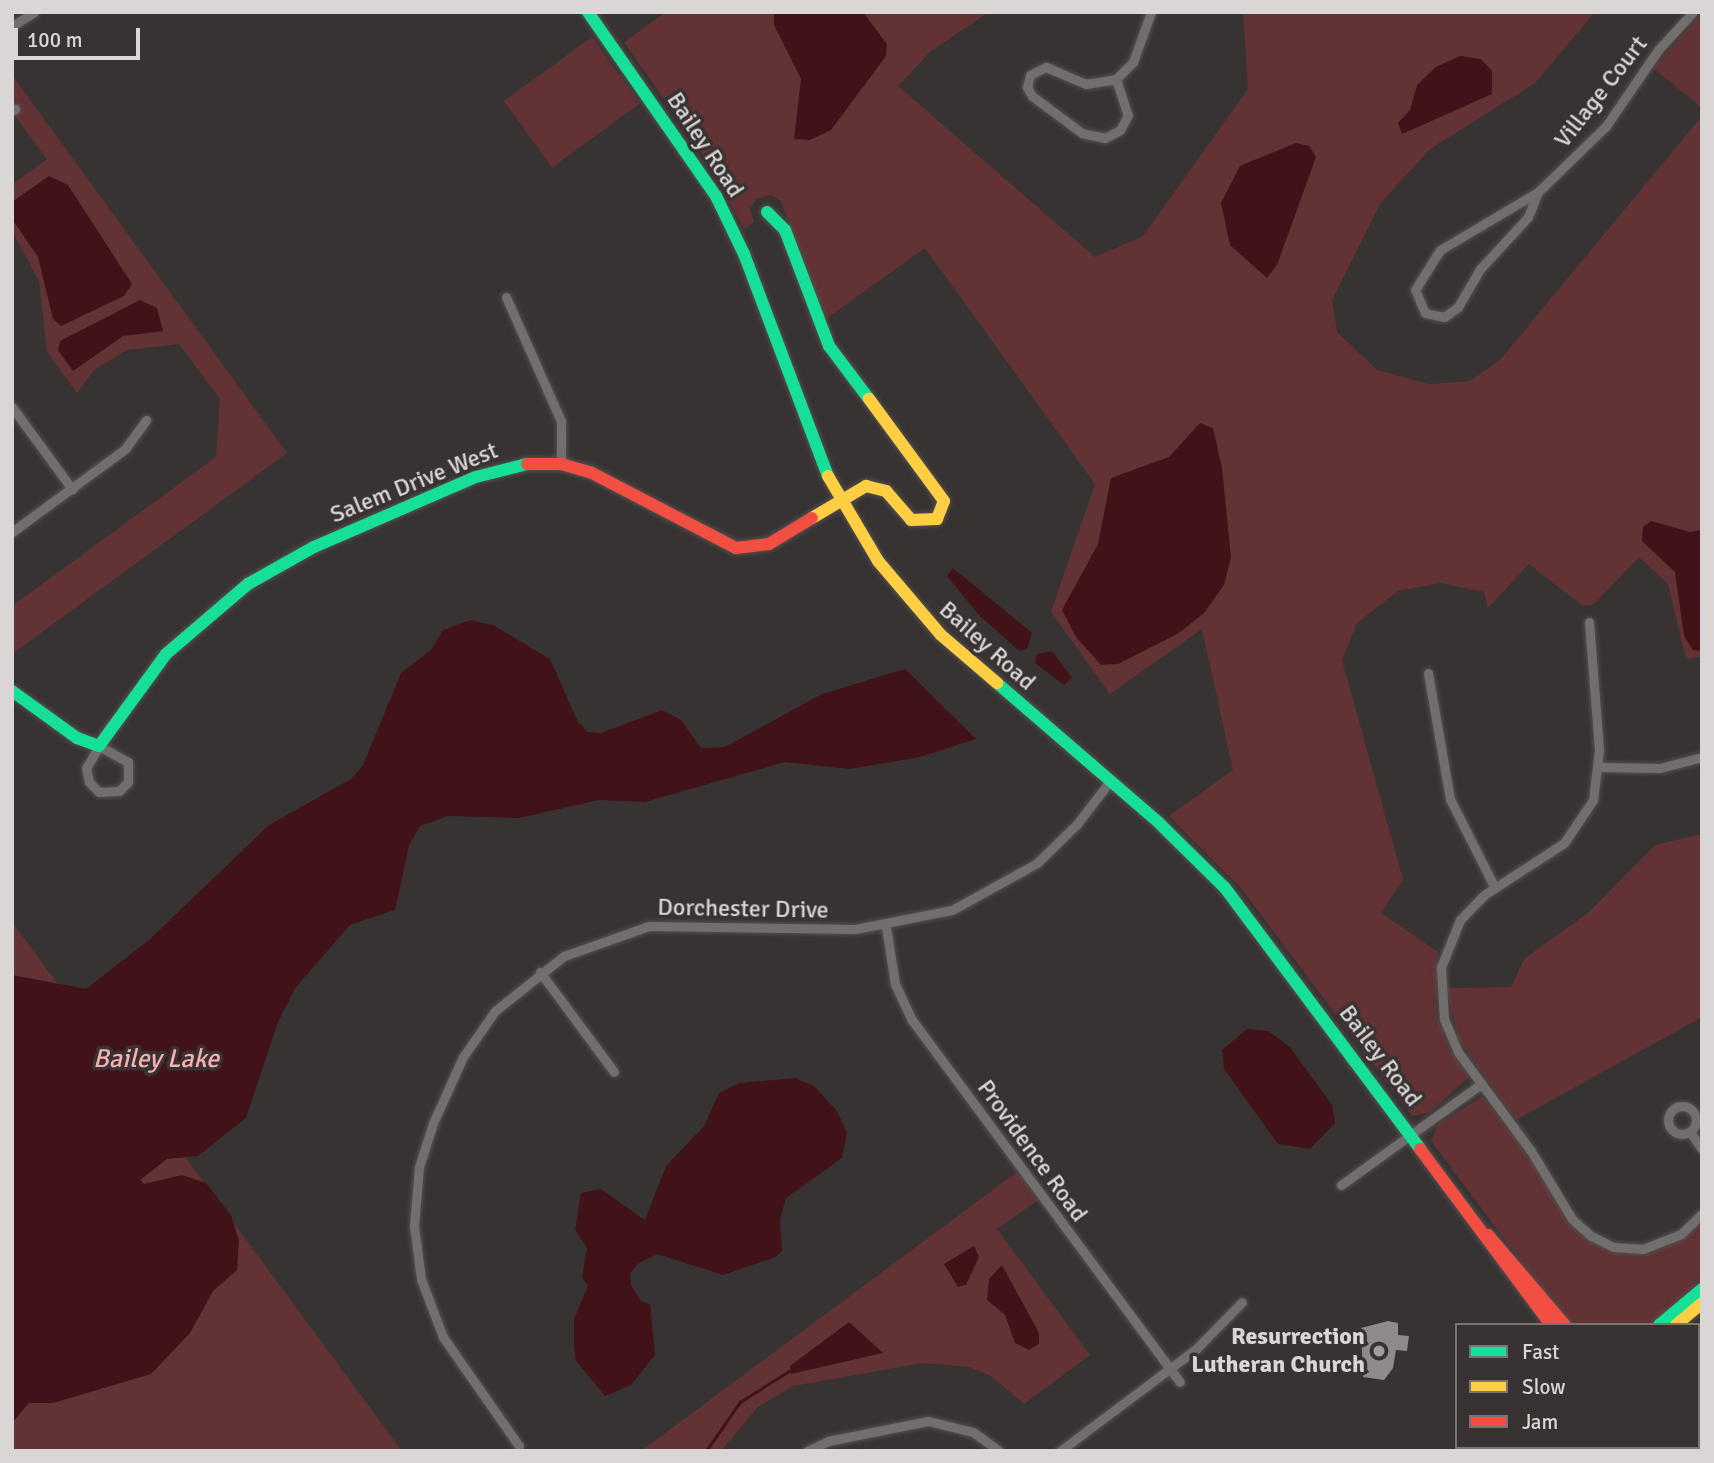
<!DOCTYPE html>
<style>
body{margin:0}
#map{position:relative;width:1714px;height:1463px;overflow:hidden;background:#383333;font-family:Signika,sans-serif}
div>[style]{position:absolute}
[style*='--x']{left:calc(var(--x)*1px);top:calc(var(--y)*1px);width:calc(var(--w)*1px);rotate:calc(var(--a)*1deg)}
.green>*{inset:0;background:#623235;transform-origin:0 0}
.water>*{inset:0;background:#411319}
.stream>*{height:2.5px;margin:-1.25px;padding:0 1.25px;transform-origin:1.25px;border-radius:1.25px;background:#411319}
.building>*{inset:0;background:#8f8b8b}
.roads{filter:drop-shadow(0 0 2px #545050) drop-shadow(0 0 2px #545050)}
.street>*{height:9px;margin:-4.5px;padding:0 4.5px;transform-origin:4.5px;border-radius:4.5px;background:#726e6e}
.street>.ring{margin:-4.5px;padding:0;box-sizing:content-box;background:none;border:9px solid #726e6e;border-radius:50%}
.fast>*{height:12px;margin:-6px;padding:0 6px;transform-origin:6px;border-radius:6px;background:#16e098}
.slow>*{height:12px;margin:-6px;padding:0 6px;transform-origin:6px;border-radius:6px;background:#ffcf43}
.jam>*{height:12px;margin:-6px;padding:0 6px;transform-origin:6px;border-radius:6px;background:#f24e42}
.dots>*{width:19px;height:19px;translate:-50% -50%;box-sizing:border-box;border:4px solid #393232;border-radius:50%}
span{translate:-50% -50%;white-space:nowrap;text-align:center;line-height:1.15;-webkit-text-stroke:7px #393232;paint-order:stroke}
.street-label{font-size:24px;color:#dad6d6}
.poi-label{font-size:24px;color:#dad6d6;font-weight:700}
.right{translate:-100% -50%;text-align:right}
.water-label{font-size:26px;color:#f8afb0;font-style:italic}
.frame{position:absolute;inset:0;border:14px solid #dad6d6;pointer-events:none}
.legend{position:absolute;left:1455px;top:1323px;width:245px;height:126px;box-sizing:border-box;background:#393232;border:2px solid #797474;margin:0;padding:9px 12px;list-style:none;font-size:21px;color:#dad6d6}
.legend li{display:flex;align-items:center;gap:14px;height:35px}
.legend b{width:35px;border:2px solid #797474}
.scale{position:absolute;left:14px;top:28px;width:126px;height:32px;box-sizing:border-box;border:4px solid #dad6d6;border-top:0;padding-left:9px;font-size:21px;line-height:24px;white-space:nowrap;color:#dad6d6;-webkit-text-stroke:5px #393232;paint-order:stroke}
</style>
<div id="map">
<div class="green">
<div style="clip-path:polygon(666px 12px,989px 12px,931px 51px,898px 86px,1095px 257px,1143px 236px,1248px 89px,1243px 12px,1595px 12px,1535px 83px,1430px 149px,1380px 204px,1332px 300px,1337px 332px,1377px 370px,1429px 384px,1470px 381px,1500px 360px,1702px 116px,1702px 656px,1686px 659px,1668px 584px,1639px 557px,1593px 605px,1583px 606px,1529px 564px,1488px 608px,1484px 592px,1441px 583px,1398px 591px,1357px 623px,1342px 660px,1403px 880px,1381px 913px,1438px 952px,1436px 1014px,1449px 1047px,1469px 1077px,1430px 1112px,1412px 1116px,1240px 887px,1169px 816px,1233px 770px,1202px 629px,1110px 694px,1051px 612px,1095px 484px,925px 248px,823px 321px,781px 201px,771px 195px,757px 198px,750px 208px,754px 222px,744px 229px,707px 161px,624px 42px)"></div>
<div style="clip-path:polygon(1702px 13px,1702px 108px,1653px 68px)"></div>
<div style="left:592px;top:37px;width:82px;height:109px;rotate:54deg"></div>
<div style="clip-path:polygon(12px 75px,287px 453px,12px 654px,12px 606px,216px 457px,220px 399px,179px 344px,127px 350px,94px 370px,77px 393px,47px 352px,39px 281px,12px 231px,12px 185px,47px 159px,12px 112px)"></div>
<div style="clip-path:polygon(1702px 834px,1702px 1017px,1516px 1120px,1459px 1040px,1446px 988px,1511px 987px,1524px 959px,1588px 913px,1655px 845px)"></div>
<div style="clip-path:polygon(12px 922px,185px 1157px,402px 1451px,12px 1451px)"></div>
<div style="clip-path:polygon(1483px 1096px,1531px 1159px,1568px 1221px,1591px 1243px,1619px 1253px,1645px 1254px,1679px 1241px,1702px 1221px,1702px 1280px,1650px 1325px,1569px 1325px,1431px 1141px,1438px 1124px)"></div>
<div style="clip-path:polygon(1017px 1172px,1038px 1200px,997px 1229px,1090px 1355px,1024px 1404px,991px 1376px,970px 1367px,923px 1363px,793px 1386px,758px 1407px,721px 1451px,641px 1451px)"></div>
</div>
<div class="water">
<div style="clip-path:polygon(774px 12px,863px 12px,887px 44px,886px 56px,831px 130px,810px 140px,794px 139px,801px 79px,774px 25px)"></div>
<div style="clip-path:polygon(1460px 56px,1481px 59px,1492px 71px,1492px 94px,1402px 134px,1398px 123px,1410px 110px,1417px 85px,1436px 67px)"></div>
<div style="clip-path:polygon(1296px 143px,1309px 146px,1316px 157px,1277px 265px,1267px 278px,1230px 245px,1221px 203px,1240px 166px)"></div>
<div style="clip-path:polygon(49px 176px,68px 185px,132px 284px,124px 296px,61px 326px,53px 319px,38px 257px,12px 219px,12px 202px)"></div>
<div style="clip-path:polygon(140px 300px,157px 308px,163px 331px,123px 336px,73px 371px,58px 350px,60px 341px)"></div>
<div style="clip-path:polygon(1200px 423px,1213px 428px,1222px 468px,1231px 557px,1224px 585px,1204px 613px,1179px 633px,1118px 664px,1101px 665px,1076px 637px,1062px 610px,1098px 544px,1111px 478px,1169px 457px)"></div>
<div style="clip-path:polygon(1651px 521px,1690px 532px,1702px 530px,1702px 651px,1693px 650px,1684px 636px,1675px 572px,1642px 541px,1643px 527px)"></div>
<div style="clip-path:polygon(953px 568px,1032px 633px,1027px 649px,1019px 651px,978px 614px,947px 576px)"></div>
<div style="clip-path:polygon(470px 620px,493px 625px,550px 659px,578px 722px,588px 732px,601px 733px,662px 710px,681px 720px,701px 748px,725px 747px,822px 694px,905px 669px,976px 739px,920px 757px,850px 769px,785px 762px,645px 802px,599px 800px,519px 818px,448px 816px,420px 826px,409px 846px,395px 910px,350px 925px,296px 987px,278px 1022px,246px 1118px,198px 1156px,167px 1159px,140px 1180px,144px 1184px,182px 1175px,206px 1183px,231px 1215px,239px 1241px,237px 1270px,213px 1291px,190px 1333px,151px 1374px,53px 1403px,29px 1403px,12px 1423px,12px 975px,86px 989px,150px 939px,269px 825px,351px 779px,363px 765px,401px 673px,431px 650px,443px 630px)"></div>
<div style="clip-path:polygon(1052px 651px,1072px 678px,1064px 685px,1035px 663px,1037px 654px)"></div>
<div style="clip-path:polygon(1247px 1029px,1268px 1031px,1290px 1047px,1332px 1105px,1335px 1123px,1310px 1149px,1278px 1144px,1224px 1069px,1222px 1050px)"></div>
<div style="clip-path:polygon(795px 1078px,814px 1086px,837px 1111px,847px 1133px,842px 1158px,786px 1198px,780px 1220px,782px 1251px,776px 1257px,723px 1275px,657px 1254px,639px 1263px,630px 1273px,631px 1285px,641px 1301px,650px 1304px,655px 1355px,631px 1385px,605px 1396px,576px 1361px,574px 1347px,574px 1319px,588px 1286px,582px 1277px,587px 1248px,575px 1230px,581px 1193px,601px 1189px,645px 1220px,666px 1166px,704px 1126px,719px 1093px,739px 1083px)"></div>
<div style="clip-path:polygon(974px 1246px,979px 1257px,966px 1285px,958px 1287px,944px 1264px)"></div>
<div style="clip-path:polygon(1002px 1265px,1039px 1333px,1039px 1344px,1029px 1350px,1015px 1343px,1005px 1315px,987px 1300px,989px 1279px)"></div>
<div style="clip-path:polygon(849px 1322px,883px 1353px,791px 1374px,790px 1366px)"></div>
</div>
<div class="stream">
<div style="--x:706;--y:1451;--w:60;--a:-55.2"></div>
<div style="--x:740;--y:1402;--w:58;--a:-32.3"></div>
</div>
<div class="building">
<div style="clip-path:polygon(1388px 1321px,1398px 1323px,1398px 1335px,1409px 1336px,1407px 1351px,1396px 1350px,1393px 1368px,1384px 1380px,1363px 1377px,1361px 1328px)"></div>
</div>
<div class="roads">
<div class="street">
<div style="--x:12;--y:26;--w:26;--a:-32"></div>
<div style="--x:1116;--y:79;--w:38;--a:72"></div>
<div style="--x:1128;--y:115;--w:17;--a:118"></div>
<div style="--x:1120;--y:130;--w:17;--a:152"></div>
<div style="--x:1105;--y:138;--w:24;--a:-168"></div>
<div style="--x:1082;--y:133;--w:62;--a:-143.5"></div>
<div style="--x:1032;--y:96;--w:10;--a:-119"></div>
<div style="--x:1027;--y:87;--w:12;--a:-76"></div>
<div style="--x:1030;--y:75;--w:18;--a:-27"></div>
<div style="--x:1046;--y:67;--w:43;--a:23"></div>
<div style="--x:1086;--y:84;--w:30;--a:-9"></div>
<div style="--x:1116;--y:79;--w:24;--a:-45"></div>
<div style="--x:1133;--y:62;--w:53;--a:-70.2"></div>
<div style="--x:12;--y:111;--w:4;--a:-34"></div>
<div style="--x:1538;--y:192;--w:27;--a:112"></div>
<div style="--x:1528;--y:217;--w:71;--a:132.7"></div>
<div style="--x:1480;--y:269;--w:44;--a:120.1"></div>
<div style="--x:1458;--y:307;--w:17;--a:144"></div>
<div style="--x:1444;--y:317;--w:19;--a:-168"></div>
<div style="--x:1425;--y:313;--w:25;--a:-113"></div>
<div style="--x:1415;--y:290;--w:47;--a:-58"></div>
<div style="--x:1440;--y:250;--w:114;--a:-30.6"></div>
<div style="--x:1538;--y:192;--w:95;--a:-44.1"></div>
<div style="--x:1606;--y:126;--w:92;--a:-55.6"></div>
<div style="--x:1658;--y:50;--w:52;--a:-47.4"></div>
<div style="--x:506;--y:297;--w:136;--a:66.1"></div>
<div style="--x:561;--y:421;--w:43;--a:90"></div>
<div style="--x:12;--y:407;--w:102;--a:53.8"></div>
<div style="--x:12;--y:532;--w:140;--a:-36.3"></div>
<div style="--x:125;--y:449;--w:36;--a:-54"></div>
<div style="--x:1589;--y:622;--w:128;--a:85.5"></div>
<div style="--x:1599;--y:750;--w:50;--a:96.8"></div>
<div style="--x:1593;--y:800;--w:52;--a:124"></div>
<div style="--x:1564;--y:843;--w:95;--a:147"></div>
<div style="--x:1484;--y:895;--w:35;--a:134"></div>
<div style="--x:1460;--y:920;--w:51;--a:112"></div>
<div style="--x:1441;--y:967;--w:52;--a:86.7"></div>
<div style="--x:1444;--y:1019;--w:36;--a:67"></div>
<div style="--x:1458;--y:1052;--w:123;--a:53.6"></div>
<div style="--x:1531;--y:1151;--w:79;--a:58.9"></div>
<div style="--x:1572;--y:1219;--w:25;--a:42"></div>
<div style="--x:1591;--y:1236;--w:25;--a:26"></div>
<div style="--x:1614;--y:1247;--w:29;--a:4"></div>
<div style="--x:1643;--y:1249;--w:41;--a:-21.5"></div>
<div style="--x:1681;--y:1234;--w:29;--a:-44"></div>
<div style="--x:1428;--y:673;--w:128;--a:80.1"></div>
<div style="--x:1450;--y:799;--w:100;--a:63.2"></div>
<div style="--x:99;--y:746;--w:33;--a:29"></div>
<div style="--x:128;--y:762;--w:20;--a:90"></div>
<div style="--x:128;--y:782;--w:13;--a:135"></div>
<div style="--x:119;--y:791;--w:20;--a:177"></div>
<div style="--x:99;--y:792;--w:14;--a:-135"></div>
<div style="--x:89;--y:782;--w:14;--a:-102"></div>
<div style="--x:86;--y:768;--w:26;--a:-59"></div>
<div style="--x:1599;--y:767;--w:61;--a:0.9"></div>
<div style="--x:1660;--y:768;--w:43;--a:-14.7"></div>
<div style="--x:886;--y:927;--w:58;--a:81"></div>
<div style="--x:895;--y:984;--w:40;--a:65"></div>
<div style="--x:912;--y:1020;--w:450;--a:53.5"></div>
<div style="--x:540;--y:972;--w:124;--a:53.5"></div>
<div class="ring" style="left:1668px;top:1106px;width:19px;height:19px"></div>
<div style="--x:1690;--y:1132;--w:21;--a:55"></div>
<div style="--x:1341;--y:1185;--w:173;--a:-35.8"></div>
<div style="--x:519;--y:1446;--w:133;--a:-124.9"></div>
<div style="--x:443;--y:1337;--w:62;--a:-110.8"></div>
<div style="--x:421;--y:1279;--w:53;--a:-97.5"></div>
<div style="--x:414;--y:1226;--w:59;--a:-85.2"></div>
<div style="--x:419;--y:1167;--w:46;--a:-72.3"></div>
<div style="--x:433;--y:1123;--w:72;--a:-65.6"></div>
<div style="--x:463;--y:1057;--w:56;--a:-55.2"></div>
<div style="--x:495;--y:1011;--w:88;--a:-38.6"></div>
<div style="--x:564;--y:956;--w:90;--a:-19.4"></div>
<div style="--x:649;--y:926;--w:206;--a:0.8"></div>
<div style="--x:855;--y:929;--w:99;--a:-11.1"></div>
<div style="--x:952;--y:910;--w:97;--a:-28.9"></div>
<div style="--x:1037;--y:863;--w:56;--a:-44.3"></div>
<div style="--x:1077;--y:824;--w:54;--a:-52.5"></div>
<div style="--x:807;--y:1451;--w:23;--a:-25"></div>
<div style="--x:828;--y:1441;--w:102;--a:-11.3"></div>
<div style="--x:928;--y:1421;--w:46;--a:13.7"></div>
<div style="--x:973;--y:1432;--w:32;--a:36"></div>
<div style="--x:1060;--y:1451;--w:171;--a:-36.9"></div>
<div style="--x:1197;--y:1348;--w:64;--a:-45.6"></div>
</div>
<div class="fast">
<div style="--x:588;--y:12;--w:224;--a:55.2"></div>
<div style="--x:716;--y:196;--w:64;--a:64.2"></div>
<div style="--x:744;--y:254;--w:237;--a:69.3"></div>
<div style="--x:767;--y:212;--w:25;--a:45"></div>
<div style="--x:785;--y:230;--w:124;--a:69.2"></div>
<div style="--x:829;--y:346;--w:66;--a:53"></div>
<div style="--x:997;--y:683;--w:214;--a:40.8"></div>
<div style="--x:1159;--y:823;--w:93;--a:44.6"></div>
<div style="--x:1225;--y:888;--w:326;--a:53.2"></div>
<div style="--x:12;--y:691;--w:80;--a:35.9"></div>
<div style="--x:77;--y:738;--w:23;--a:20"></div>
<div style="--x:99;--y:746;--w:114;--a:-53.9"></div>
<div style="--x:166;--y:654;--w:108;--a:-40.5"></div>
<div style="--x:248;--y:584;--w:76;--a:-29.3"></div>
<div style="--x:314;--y:547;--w:176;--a:-23.4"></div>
<div style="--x:476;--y:477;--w:53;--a:-14.3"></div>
<div style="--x:1659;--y:1325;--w:56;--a:-39.9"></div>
<div style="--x:1637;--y:1447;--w:5;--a:53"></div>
<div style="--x:1488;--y:1451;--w:6;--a:-39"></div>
</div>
<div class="slow">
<div style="--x:828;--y:476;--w:99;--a:59.5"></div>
<div style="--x:878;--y:561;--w:97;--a:49.6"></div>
<div style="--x:941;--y:635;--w:74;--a:40.6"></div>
<div style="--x:812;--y:518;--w:63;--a:-30.7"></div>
<div style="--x:866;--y:486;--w:21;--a:14"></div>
<div style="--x:886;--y:491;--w:38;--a:49"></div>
<div style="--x:911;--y:520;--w:26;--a:-2"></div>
<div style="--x:937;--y:519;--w:19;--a:-69"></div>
<div style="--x:944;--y:501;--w:127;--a:-126.3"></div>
<div style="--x:1676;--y:1325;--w:34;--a:-40"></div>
<div style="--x:1625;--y:1447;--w:6;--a:45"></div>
</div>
<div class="jam">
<div style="--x:527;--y:464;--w:34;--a:0"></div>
<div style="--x:561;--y:464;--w:32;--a:16"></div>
<div style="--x:592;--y:473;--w:162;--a:27.5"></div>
<div style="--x:736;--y:548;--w:33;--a:-7"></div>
<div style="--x:769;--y:544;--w:50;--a:-31.2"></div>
<div style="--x:1420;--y:1149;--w:219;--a:53.3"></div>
<div style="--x:1488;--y:1235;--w:118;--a:49.5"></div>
<div style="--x:1510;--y:1451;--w:6;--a:-45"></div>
</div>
</div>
<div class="dots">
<div style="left:1379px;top:1351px;background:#a19d9d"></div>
</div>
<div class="street-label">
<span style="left:1601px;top:92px;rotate:-52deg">Village Court</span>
<span style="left:705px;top:145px;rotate:57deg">Bailey Road</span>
<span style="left:414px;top:483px;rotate:-22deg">Salem Drive West</span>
<span style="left:987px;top:646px;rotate:42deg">Bailey Road</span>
<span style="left:743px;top:909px;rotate:1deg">Dorchester Drive</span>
<span style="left:1380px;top:1056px;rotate:53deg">Bailey Road</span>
<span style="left:1032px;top:1151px;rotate:54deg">Providence Road</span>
</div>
<div class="poi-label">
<span class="right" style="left:1365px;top:1351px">Resurrection<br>Lutheran Church</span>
</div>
<div class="water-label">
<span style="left:156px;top:1060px">Bailey Lake</span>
</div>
<div class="frame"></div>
<ul class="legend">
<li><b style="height:9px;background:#16e098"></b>Fast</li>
<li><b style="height:9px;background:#ffcf43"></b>Slow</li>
<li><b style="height:9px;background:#f24e42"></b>Jam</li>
</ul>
<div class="scale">100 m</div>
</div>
